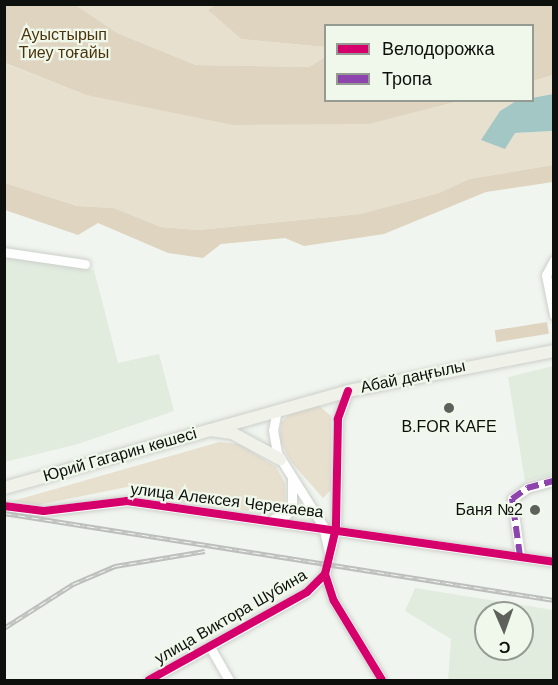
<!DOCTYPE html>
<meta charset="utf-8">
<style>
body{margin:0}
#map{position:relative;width:558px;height:685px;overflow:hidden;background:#f1f5ef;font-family:Arial,sans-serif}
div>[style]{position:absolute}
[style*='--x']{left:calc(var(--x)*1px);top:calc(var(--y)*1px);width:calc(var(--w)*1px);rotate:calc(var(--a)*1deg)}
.built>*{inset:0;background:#e1ebde}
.green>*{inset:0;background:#e8e0cf}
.forest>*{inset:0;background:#dfd4bf;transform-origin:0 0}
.water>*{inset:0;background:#a3c7c4}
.roads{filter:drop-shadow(0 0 2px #cccfca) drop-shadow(0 0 2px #cccfca)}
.minor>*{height:9px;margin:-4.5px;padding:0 4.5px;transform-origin:4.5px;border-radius:4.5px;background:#fdfefd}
.major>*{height:12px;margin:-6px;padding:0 6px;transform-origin:6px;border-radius:6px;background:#f0f1e9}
.rail>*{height:4.5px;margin-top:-2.25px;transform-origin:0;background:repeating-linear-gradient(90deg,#f0f8ec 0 7px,#bdbfbd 0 14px);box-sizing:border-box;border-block:2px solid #bdbfbd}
.quiet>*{height:6px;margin-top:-3px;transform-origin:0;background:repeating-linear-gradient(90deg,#8e44ad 0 12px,transparent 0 18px)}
.cycleway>*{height:8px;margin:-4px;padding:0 4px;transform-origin:4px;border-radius:4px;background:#d6006c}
.dots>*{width:16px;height:16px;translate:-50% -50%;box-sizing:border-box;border:3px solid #f0f8ec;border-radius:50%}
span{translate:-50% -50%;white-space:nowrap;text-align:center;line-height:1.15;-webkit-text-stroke:4.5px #f0f8ec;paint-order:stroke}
.park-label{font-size:16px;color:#4c3408}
.street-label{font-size:16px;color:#0d100c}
.poi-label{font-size:16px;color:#0d100c}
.right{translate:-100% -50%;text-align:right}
.frame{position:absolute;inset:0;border:6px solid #0d100c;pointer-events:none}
.legend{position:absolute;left:324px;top:24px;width:210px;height:78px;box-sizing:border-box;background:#f0f8ec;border:2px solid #959b92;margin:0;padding:8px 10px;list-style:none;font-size:18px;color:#0d100c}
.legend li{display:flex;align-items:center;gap:12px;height:30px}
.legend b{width:30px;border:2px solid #959b92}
.north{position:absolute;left:474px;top:601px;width:60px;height:60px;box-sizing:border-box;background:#f0f8ec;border:2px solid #959b92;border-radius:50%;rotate:178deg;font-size:16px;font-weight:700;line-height:24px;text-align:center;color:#0d100c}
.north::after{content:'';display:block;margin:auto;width:21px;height:27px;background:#5d605b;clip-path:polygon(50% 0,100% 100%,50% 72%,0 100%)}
</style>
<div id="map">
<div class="built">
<div style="clip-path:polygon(4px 257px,94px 270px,118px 363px,159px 354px,174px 411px,78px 444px,5px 462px)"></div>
<div style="clip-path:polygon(553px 366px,553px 475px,525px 481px,508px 377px)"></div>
<div style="clip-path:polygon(evenodd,415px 588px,553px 610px,553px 680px,448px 680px,451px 639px,405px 611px,415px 588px,486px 613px,522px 613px,522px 649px,486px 649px,486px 613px)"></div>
</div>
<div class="green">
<div style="clip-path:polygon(76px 5px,217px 5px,209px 10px,241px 39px,325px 47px,325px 57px,309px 67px,196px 65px,117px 33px)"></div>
<div style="clip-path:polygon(4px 63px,86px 95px,370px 124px,459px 101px,516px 101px,500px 111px,515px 133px,553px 131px,553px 165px,469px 179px,439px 193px,360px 214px,199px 230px,161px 227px,114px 208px,77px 206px,5px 183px)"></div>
<div style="clip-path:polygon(553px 75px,553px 94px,533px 98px,533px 81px)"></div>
<div style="clip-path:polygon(318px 405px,331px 416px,331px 490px,323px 498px,291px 462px,280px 441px,281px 423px,288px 415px)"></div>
<div style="clip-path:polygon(219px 442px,239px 444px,276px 467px,285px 483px,286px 505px,271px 514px,146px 498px,137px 485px,38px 505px,13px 501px)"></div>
</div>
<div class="forest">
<div style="clip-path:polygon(217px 4px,553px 5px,553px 75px,533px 81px,532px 26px,326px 26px,325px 47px,241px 39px,208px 10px)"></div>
<div style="clip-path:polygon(4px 5px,76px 5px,117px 33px,196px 65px,309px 67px,325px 57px,326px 100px,459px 101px,370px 124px,233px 125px,86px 95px,5px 63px)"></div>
<div style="clip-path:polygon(553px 165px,553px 182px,486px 192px,384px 234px,304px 246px,285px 238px,221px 244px,203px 258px,168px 253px,98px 223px,78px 235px,5px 210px,5px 183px,77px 206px,114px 208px,161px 227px,199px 230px,360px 214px,439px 193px,469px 179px)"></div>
<div style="left:547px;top:322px;width:12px;height:53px;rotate:81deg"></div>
</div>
<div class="water">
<div style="clip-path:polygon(553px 94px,553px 131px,515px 133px,505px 149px,481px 140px,500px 111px,516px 101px)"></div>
</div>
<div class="roads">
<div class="minor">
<div style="--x:4;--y:252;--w:82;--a:8.4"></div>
<div style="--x:554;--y:260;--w:17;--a:118"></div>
<div style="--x:546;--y:275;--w:41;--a:78.7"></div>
<div style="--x:348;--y:391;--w:30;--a:110"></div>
<div style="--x:338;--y:419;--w:109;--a:91.1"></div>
<div style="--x:336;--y:528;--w:47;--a:103.4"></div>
<div style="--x:325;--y:574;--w:28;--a:72"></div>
<div style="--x:334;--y:601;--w:92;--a:58.7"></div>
<div style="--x:277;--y:410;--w:20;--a:101"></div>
<div style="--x:273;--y:430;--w:23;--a:80"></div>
<div style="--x:277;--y:453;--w:86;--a:57.8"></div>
<div style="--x:323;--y:526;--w:26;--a:77"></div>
<div style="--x:4;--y:506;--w:40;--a:7.1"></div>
<div style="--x:44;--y:511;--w:84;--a:-6.9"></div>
<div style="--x:127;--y:501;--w:431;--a:8.1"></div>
<div style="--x:273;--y:519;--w:15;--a:-20"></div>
<div style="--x:287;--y:514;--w:9;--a:-58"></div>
<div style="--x:292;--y:506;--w:28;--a:-90"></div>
<div style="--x:520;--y:556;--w:58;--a:-98"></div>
<div style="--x:512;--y:499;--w:19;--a:-36"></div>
<div style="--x:527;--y:488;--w:28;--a:-15"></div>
<div style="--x:210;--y:647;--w:38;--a:60"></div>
<div style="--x:149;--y:680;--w:181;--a:-29.1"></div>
<div style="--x:307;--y:592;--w:25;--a:-45"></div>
</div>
<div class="major">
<div style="--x:210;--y:430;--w:22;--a:8"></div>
<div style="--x:232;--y:433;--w:55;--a:28.4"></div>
<div style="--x:4;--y:488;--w:357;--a:-15.7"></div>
<div style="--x:348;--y:391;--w:210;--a:-11"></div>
</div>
</div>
<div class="rail">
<div style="--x:4;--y:513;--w:557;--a:8.99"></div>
<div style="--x:4;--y:628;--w:82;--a:-32.5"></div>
<div style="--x:73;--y:584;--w:46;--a:-23.2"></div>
<div style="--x:115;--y:566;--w:91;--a:-9.5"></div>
</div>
<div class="quiet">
<div style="--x:520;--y:556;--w:58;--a:-98"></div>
<div style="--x:512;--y:499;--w:19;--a:-36"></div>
<div style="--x:527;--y:488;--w:28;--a:-15"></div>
</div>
<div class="cycleway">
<div style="--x:348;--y:391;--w:30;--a:110"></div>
<div style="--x:338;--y:419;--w:109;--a:91.1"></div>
<div style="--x:336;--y:528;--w:47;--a:103.4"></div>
<div style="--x:325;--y:574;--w:28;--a:72"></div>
<div style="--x:334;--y:601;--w:92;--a:58.7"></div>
<div style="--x:4;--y:506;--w:40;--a:7.1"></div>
<div style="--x:44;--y:511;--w:84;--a:-6.9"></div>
<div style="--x:127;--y:501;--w:431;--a:8.1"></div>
<div style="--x:149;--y:680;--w:181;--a:-29.1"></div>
<div style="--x:307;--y:592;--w:25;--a:-45"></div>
</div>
<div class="dots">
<div style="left:449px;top:408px;background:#5d605b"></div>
<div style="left:535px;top:510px;background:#5d605b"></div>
</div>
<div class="park-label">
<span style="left:64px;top:44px">Ауыстырып<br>Тиеу тоғайы</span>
</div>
<div class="street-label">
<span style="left:413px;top:377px;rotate:-12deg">Абай даңғылы</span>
<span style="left:120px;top:455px;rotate:-16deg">Юрий Гагарин көшесі</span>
<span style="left:227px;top:501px;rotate:7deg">улица Алексея Черекаева</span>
<span style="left:231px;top:617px;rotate:-30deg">улица Виктора Шубина</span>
</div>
<div class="poi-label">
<span style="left:449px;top:427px">B.FOR KAFE</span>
<span class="right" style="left:523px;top:510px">Баня №2</span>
</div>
<div class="frame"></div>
<ul class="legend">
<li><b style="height:8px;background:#d6006c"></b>Велодорожка</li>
<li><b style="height:8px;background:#8e44ad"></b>Тропа</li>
</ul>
<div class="north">С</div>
</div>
